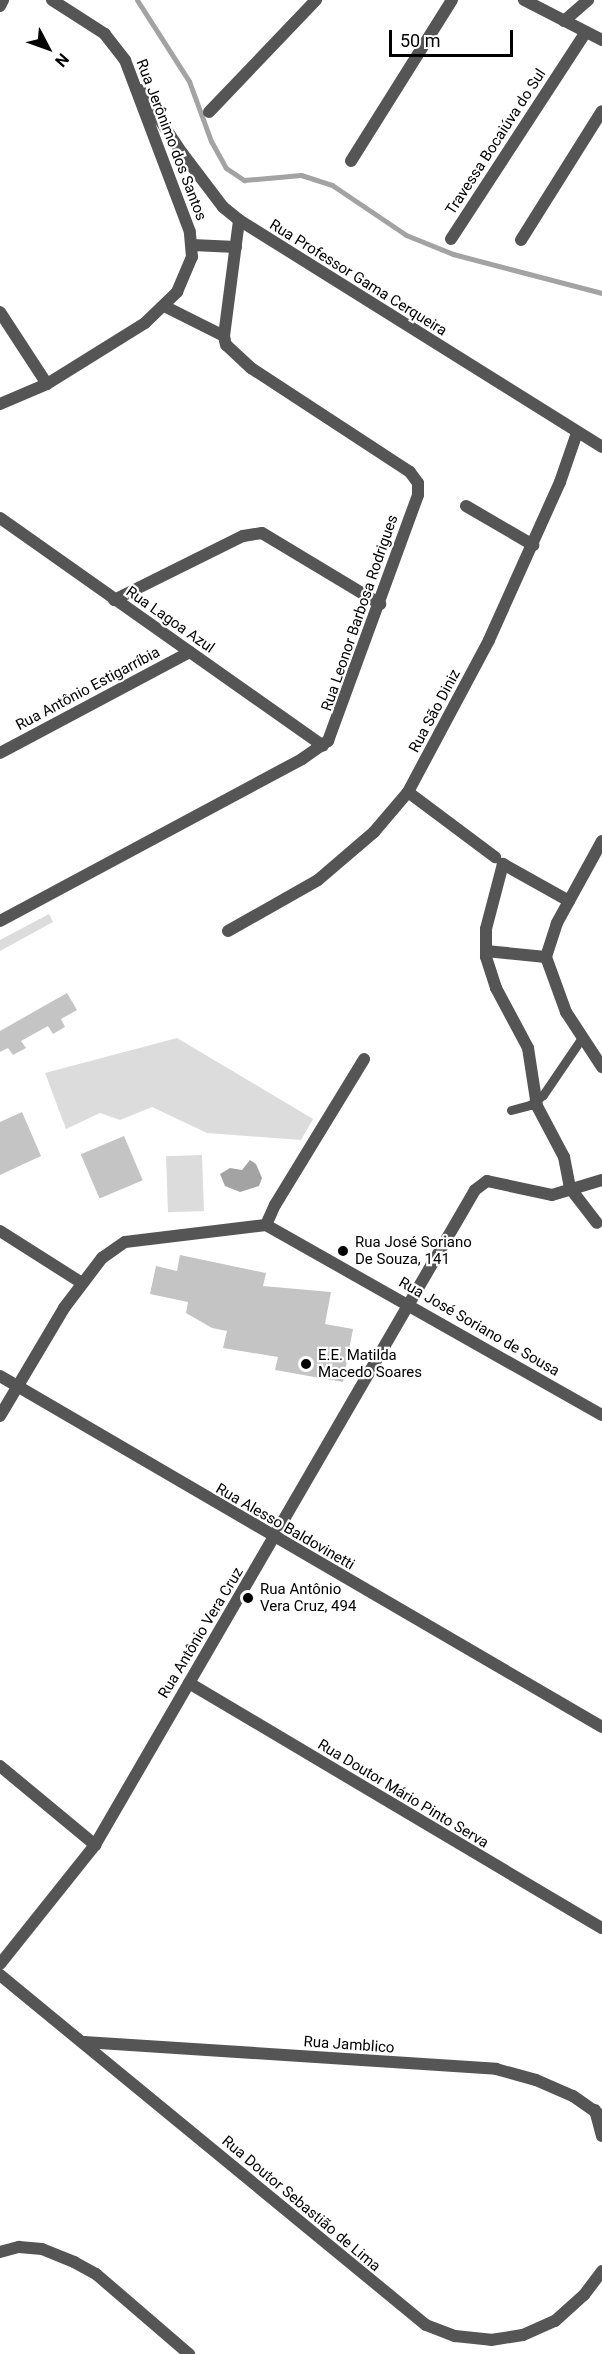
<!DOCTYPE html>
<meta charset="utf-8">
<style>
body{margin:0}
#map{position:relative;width:602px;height:2354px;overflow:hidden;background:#fff;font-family:Roboto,sans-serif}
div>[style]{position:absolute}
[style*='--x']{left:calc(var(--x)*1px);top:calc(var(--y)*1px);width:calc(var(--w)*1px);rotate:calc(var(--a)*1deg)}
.green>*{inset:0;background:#dcdcdc;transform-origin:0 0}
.water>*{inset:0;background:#a3a3a3}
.stream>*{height:5px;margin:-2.5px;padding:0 2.5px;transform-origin:2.5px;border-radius:2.5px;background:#a3a3a3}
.building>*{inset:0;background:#c4c4c4;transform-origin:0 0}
.lane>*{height:9px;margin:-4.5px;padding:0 4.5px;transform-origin:4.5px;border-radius:4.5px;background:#555}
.street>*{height:12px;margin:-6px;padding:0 6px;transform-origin:6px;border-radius:6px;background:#555}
.dots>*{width:16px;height:16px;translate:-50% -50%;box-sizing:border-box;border:3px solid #fff;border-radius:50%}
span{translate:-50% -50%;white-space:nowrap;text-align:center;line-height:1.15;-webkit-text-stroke:4.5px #fff;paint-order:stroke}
.street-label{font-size:15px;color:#000}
.poi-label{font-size:15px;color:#000}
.left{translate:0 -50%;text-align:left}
.north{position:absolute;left:18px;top:18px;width:60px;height:60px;-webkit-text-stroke:4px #fff;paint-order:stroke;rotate:131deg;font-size:16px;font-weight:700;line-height:24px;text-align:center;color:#000}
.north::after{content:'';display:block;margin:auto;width:21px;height:27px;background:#000;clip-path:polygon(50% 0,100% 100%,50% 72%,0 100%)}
.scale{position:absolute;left:389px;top:30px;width:124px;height:27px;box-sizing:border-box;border:3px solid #000;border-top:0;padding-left:8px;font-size:18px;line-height:21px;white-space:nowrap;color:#000;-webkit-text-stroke:4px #fff;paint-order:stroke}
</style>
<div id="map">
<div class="green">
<div style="clip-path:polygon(49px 914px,53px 922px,0 951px,0 940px)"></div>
<div style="clip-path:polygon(177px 1038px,313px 1119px,301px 1140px,207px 1133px,152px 1107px,120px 1120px,100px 1113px,66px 1129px,45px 1073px)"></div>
<div style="left:202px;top:1155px;width:56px;height:36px;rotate:88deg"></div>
</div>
<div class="water">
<div style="clip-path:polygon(250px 1160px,256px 1164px,262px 1178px,259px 1186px,240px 1192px,225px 1186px,220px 1174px,230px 1168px,242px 1170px)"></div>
</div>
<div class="stream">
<div style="--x:137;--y:0;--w:96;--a:57.3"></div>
<div style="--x:189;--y:81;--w:64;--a:69.9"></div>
<div style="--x:211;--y:141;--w:31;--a:61"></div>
<div style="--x:226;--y:168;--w:22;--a:34"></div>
<div style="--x:244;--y:180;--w:57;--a:-5"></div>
<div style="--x:301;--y:175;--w:33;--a:18"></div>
<div style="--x:332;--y:185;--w:89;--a:34"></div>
<div style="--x:406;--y:235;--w:51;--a:22"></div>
<div style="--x:453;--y:254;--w:154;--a:14.7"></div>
</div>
<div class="building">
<div style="clip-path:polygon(67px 993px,77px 1010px,61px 1019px,65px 1027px,53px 1034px,48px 1026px,21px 1041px,26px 1048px,13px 1055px,8px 1048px,0 1052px,0 1031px)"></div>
<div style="clip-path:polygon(22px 1112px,41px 1156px,0 1175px,0 1122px)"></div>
<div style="left:124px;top:1136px;width:48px;height:47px;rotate:67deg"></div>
<div style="clip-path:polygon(180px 1255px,266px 1273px,263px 1286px,331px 1292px,325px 1324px,353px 1329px,343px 1382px,275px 1370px,278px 1357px,223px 1348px,227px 1331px,212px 1328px,186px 1313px,188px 1302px,150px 1294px,156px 1266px,177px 1271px)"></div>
</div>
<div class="lane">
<div style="--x:511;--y:1110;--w:20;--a:-15"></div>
<div style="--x:530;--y:1105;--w:16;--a:-38"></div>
<div style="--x:543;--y:1095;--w:68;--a:-55.8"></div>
</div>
<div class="street">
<div style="--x:524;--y:0;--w:88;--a:27.1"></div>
<div style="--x:0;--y:6;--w:7;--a:-63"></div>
<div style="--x:564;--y:21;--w:32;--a:-41"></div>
<div style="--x:140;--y:90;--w:76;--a:56.3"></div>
<div style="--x:182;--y:153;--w:68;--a:52.8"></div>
<div style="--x:223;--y:207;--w:21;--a:39"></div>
<div style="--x:239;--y:220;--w:428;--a:32"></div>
<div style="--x:209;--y:112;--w:155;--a:-46.3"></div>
<div style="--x:351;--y:161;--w:190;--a:-57.9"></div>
<div style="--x:451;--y:239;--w:247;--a:-56.9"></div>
<div style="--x:521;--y:240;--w:152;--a:-57.9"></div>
<div style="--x:192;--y:245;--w:44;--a:2.6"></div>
<div style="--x:164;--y:306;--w:67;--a:26.6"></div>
<div style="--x:0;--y:312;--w:86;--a:56.9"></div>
<div style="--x:0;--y:404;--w:51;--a:-23.1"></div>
<div style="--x:47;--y:384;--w:115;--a:-31.9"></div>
<div style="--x:145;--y:323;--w:45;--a:-44.1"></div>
<div style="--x:177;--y:292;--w:38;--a:-67"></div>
<div style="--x:192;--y:257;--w:25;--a:-95"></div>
<div style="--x:190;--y:232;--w:184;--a:-110.7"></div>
<div style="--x:125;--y:60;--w:33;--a:-128"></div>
<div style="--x:105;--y:34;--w:63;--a:-147.3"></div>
<div style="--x:466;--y:506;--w:78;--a:30.2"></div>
<div style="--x:0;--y:518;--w:395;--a:35.2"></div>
<div style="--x:114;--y:600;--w:144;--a:-26.4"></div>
<div style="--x:243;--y:536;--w:19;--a:-9"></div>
<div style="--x:262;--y:533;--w:138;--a:31"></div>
<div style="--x:0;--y:753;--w:215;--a:-28"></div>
<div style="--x:408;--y:792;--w:109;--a:36.8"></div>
<div style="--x:602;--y:841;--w:94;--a:118.8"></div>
<div style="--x:557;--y:923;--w:36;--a:108"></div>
<div style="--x:546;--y:957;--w:59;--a:70"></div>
<div style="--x:566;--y:1012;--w:66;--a:56.8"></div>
<div style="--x:569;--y:901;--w:76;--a:-150.7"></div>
<div style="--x:503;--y:864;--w:67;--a:104.7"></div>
<div style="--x:486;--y:929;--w:28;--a:90"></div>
<div style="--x:486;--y:957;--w:33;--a:72"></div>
<div style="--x:496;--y:988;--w:68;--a:61.9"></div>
<div style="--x:528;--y:1048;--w:59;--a:81.2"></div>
<div style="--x:537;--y:1106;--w:58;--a:62.1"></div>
<div style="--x:564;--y:1157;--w:32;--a:79"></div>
<div style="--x:570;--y:1188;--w:44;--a:52.4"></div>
<div style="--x:0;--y:921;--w:343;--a:-28.2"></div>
<div style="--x:302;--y:759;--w:32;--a:-35"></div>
<div style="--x:328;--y:741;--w:262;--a:-69.9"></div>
<div style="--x:418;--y:495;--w:12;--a:-90"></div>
<div style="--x:418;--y:483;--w:14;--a:-126"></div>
<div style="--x:410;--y:472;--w:190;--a:-146.8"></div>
<div style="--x:251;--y:368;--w:34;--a:-137"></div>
<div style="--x:226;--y:345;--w:9;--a:-103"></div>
<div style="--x:224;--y:336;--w:117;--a:-82.6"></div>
<div style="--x:228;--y:931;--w:103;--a:-29.5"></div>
<div style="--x:318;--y:880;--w:74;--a:-40.6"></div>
<div style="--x:374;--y:832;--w:52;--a:-49.6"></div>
<div style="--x:408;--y:792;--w:172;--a:-61.9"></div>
<div style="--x:489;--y:640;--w:173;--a:-65.8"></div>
<div style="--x:560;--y:482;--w:52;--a:-70.9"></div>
<div style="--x:486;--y:951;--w:60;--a:5.7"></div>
<div style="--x:266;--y:1225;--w:22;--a:-66"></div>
<div style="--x:275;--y:1205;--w:171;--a:-58.6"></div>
<div style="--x:0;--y:1231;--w:97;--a:32.4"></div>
<div style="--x:0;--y:1376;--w:697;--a:30.24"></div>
<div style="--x:0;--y:1416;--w:126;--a:-59.3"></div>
<div style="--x:64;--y:1308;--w:63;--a:-52.8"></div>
<div style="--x:102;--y:1258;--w:28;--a:-35"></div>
<div style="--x:125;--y:1242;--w:142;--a:-6.9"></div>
<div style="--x:266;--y:1225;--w:386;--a:29.5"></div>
<div style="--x:189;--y:1683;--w:480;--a:30.7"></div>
<div style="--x:0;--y:1766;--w:124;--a:39.7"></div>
<div style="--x:0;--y:1964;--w:152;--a:-51.4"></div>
<div style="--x:95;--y:1845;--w:757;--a:-59.88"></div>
<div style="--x:475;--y:1190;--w:15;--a:-37"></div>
<div style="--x:487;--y:1181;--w:66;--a:12.2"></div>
<div style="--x:552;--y:1195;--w:52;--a:-16.7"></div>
<div style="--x:0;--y:1975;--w:551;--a:39.41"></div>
<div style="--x:426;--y:2325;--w:31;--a:21"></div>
<div style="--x:455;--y:2336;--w:36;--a:6"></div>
<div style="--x:491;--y:2340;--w:32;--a:-9"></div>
<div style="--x:523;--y:2335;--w:35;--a:-24"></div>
<div style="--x:555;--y:2321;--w:39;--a:-42"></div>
<div style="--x:584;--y:2295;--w:30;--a:-53"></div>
<div style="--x:84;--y:2042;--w:413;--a:3.7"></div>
<div style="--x:496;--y:2069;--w:41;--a:15.4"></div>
<div style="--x:536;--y:2080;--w:40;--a:23.4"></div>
<div style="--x:573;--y:2096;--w:35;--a:35"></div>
<div style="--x:595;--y:2110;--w:27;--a:75"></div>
<div style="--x:0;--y:2252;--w:20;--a:-15"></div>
<div style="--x:19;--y:2247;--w:23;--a:5"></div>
<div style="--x:42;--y:2249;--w:35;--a:22"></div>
<div style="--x:74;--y:2262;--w:25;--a:29"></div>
<div style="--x:96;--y:2274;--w:123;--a:40.7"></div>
</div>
<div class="dots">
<div style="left:343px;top:1251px;background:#000"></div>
<div style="left:306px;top:1364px;background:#000"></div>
<div style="left:248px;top:1598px;background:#000"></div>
</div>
<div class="street-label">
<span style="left:171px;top:140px;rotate:69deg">Rua Jerônimo dos Santos</span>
<span style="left:496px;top:142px;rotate:-57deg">Travessa Bocaiúva do Sul</span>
<span style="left:358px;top:278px;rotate:32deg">Rua Professor Gama Cerqueira</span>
<span style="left:360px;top:613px;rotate:-71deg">Rua Leonor Barbosa Rodrigues</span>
<span style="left:170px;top:620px;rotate:35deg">Rua Lagoa Azul</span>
<span style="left:88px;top:689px;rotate:-28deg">Rua Antônio Estigarríbia</span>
<span style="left:435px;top:711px;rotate:-62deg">Rua São Diniz</span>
<span style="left:479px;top:1327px;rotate:30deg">Rua José Soriano de Sousa</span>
<span style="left:285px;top:1527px;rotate:30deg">Rua Alesso Baldovinetti</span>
<span style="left:201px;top:1633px;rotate:-59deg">Rua Antônio Vera Cruz</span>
<span style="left:403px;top:1794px;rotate:31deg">Rua Doutor Mário Pinto Serva</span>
<span style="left:349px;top:2045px;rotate:4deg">Rua Jamblico</span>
<span style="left:301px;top:2204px;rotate:40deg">Rua Doutor Sebastião de Lima</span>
</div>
<div class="poi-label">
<span class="left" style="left:355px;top:1251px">Rua José Soriano<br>De Souza, 141</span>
<span class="left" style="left:318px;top:1364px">E.E. Matilda<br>Macedo Soares</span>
<span class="left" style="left:260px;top:1598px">Rua Antônio<br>Vera Cruz, 494</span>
</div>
<div class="north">N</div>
<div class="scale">50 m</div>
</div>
